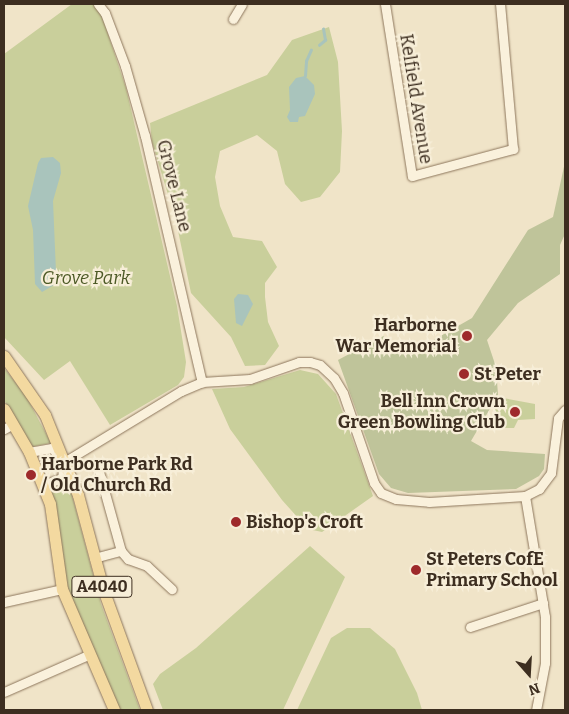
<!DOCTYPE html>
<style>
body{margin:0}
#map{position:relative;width:569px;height:714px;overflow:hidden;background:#f0e4c8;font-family:Bitter,serif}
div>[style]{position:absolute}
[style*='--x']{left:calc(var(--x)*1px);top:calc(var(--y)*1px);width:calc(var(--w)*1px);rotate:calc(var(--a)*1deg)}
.green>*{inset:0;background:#c9cf9b}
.cemetery>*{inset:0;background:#bfc49a}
.water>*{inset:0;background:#a9c4bc}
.stream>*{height:2.5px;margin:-1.25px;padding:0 1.25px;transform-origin:1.25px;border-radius:1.25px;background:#a9c4bc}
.roads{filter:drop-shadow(0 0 1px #8d765c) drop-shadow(0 0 1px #8d765c)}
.minor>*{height:9px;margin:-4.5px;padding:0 4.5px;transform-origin:4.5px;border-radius:4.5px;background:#faf1dc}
.major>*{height:11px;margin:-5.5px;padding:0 5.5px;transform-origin:5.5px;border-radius:5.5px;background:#f3d9a0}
.dots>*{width:14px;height:14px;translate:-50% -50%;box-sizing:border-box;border:2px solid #f7eed8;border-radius:50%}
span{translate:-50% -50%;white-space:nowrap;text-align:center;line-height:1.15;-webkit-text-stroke:4.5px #f7eed8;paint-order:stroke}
.shield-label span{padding:1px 4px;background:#f7eed8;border:1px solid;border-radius:4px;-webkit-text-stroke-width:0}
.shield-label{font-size:16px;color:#3d2e20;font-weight:700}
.street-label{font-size:18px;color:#3d2e20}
.park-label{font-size:18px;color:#4d5a26;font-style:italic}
.poi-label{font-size:18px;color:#3d2e20;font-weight:700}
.right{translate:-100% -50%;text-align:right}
.left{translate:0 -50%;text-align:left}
.frame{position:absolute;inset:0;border:5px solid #3d2e20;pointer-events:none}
.north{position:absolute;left:504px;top:649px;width:50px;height:50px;-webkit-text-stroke:4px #f7eed8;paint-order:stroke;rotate:161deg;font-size:14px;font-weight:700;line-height:20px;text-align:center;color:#3d2e20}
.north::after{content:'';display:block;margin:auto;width:18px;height:22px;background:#3d2e20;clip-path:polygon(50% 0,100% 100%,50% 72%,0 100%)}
</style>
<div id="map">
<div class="green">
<div style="clip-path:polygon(72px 4px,93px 4px,101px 13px,126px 88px,177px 306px,186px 362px,184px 377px,178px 385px,110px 425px,70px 361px,44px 380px,4px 337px,4px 54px)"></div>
<div style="clip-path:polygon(329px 27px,338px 62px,342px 131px,340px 172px,320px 197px,301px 202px,285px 184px,277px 151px,257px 135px,220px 151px,215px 177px,220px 206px,233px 237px,262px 241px,277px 267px,265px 283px,265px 297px,268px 322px,279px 346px,265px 365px,245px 366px,231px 337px,191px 293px,176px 221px,152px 142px,150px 123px,267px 75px,292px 40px)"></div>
<div style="clip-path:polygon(4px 368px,26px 396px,51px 443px,31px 447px,4px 400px)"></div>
<div style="clip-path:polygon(300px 370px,318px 374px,336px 394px,373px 496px,322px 532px,308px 529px,282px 500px,230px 429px,212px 389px,244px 387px)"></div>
<div style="clip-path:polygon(498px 397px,535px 404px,535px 419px,518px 420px,514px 428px,489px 428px)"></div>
<div style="clip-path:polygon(63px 484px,70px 488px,101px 604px,140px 710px,119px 710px,67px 592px,50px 493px,55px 486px)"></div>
<div style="clip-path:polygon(310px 546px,345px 577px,283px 710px,163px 710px,153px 684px,160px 674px,196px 648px)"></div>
<div style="clip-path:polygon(347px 628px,370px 628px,395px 649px,417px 693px,422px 710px,297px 710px,331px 638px)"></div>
</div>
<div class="cemetery">
<div style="clip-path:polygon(565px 162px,565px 234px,560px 245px,560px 274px,518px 303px,487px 340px,496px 367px,498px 395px,471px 441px,487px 450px,545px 454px,544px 469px,539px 476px,516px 489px,408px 493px,391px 488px,379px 474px,338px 360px,383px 336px,411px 353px,472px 318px,528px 230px,553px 217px)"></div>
</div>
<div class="water">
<div style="clip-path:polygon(305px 76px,314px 85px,315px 94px,305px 116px,299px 117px,298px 122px,290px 122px,287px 117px,290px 110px,289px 87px,296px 78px)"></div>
<div style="clip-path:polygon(53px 157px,60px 163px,61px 173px,53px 201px,56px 272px,54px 285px,42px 292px,35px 284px,33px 230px,28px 206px,38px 163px,41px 158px)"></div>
<div style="clip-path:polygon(238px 294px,248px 295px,253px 304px,242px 326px,236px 323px,234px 299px)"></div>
</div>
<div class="stream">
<div style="--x:319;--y:45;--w:8;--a:-40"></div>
<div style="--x:325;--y:40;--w:11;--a:-100"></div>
<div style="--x:305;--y:76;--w:15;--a:-86"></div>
<div style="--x:306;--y:61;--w:12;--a:-66"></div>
</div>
<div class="roads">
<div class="minor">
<div style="--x:98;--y:4;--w:11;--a:52"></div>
<div style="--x:105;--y:13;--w:57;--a:69.3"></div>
<div style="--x:125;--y:66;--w:73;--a:74.1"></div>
<div style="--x:145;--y:136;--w:253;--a:77"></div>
<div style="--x:385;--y:4;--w:174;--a:81.1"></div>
<div style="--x:412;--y:176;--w:105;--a:-15"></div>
<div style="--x:513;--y:149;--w:146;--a:-95.1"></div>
<div style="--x:233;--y:19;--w:17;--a:-59"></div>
<div style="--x:4;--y:429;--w:10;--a:-29"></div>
<div style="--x:29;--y:452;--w:23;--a:-10"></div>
<div style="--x:52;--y:448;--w:18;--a:49"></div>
<div style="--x:64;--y:462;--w:16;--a:97"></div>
<div style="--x:62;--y:478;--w:20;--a:160"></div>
<div style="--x:64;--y:462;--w:137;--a:-31.3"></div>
<div style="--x:181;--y:391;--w:23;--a:-23"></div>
<div style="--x:202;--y:382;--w:48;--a:-3.6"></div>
<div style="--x:250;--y:379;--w:52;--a:-19.1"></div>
<div style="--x:299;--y:362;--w:11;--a:0"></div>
<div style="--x:310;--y:362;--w:10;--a:17"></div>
<div style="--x:320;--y:365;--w:19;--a:43"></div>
<div style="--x:334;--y:378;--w:17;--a:59"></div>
<div style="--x:343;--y:393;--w:95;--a:71"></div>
<div style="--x:374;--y:483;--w:12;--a:55"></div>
<div style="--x:381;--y:493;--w:16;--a:22"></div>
<div style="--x:396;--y:499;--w:33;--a:5"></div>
<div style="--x:429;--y:502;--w:96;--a:-3.6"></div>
<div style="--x:525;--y:496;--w:16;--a:-27"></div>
<div style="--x:539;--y:489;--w:20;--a:-53"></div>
<div style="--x:551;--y:473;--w:55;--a:-82.7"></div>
<div style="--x:558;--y:418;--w:11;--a:-49"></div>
<div style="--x:98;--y:468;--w:86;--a:74.5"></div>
<div style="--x:525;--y:496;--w:123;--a:80.6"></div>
<div style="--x:545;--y:617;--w:46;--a:90"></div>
<div style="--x:545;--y:663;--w:48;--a:100.8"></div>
<div style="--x:94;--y:558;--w:28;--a:-15"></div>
<div style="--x:121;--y:551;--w:11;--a:49"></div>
<div style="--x:128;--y:559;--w:20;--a:20"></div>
<div style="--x:147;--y:566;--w:34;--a:43"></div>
<div style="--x:4;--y:602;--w:59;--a:-12.6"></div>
<div style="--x:470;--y:627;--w:77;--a:-18.2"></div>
<div style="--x:4;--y:692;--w:94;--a:-23.8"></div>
</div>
<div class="major">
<div style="--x:4;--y:356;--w:72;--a:55.2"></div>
<div style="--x:45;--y:415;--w:51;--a:68"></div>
<div style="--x:64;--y:462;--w:36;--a:67"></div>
<div style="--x:78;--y:495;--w:100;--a:75"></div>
<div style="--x:104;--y:592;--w:126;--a:70"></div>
<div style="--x:4;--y:409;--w:50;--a:59.8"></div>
<div style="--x:29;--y:452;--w:56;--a:68"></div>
<div style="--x:50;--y:504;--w:86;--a:82"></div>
<div style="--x:62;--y:589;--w:132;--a:66.7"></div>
</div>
</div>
<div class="dots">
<div style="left:467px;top:336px;background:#9e2a2b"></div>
<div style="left:464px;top:374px;background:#9e2a2b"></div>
<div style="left:515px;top:412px;background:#9e2a2b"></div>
<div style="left:31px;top:475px;background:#9e2a2b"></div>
<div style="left:236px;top:522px;background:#9e2a2b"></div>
<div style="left:416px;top:570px;background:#9e2a2b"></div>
</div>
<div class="shield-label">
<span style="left:102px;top:587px">A4040</span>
</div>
<div class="street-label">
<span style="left:416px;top:99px;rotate:81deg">Kelfield Avenue</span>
<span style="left:174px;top:186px;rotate:76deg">Grove Lane</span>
</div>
<div class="park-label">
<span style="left:86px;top:278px">Grove Park</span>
</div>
<div class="poi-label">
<span class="right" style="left:457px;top:336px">Harborne<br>War Memorial</span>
<span class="left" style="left:474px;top:374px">St Peter</span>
<span class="right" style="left:505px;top:412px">Bell Inn Crown<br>Green Bowling Club</span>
<span class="left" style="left:41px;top:475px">Harborne Park Rd<br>/ Old Church Rd</span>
<span class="left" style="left:246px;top:522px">Bishop's Croft</span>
<span class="left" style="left:426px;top:570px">St Peters CofE<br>Primary School</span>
</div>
<div class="frame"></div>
<div class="north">N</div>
</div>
